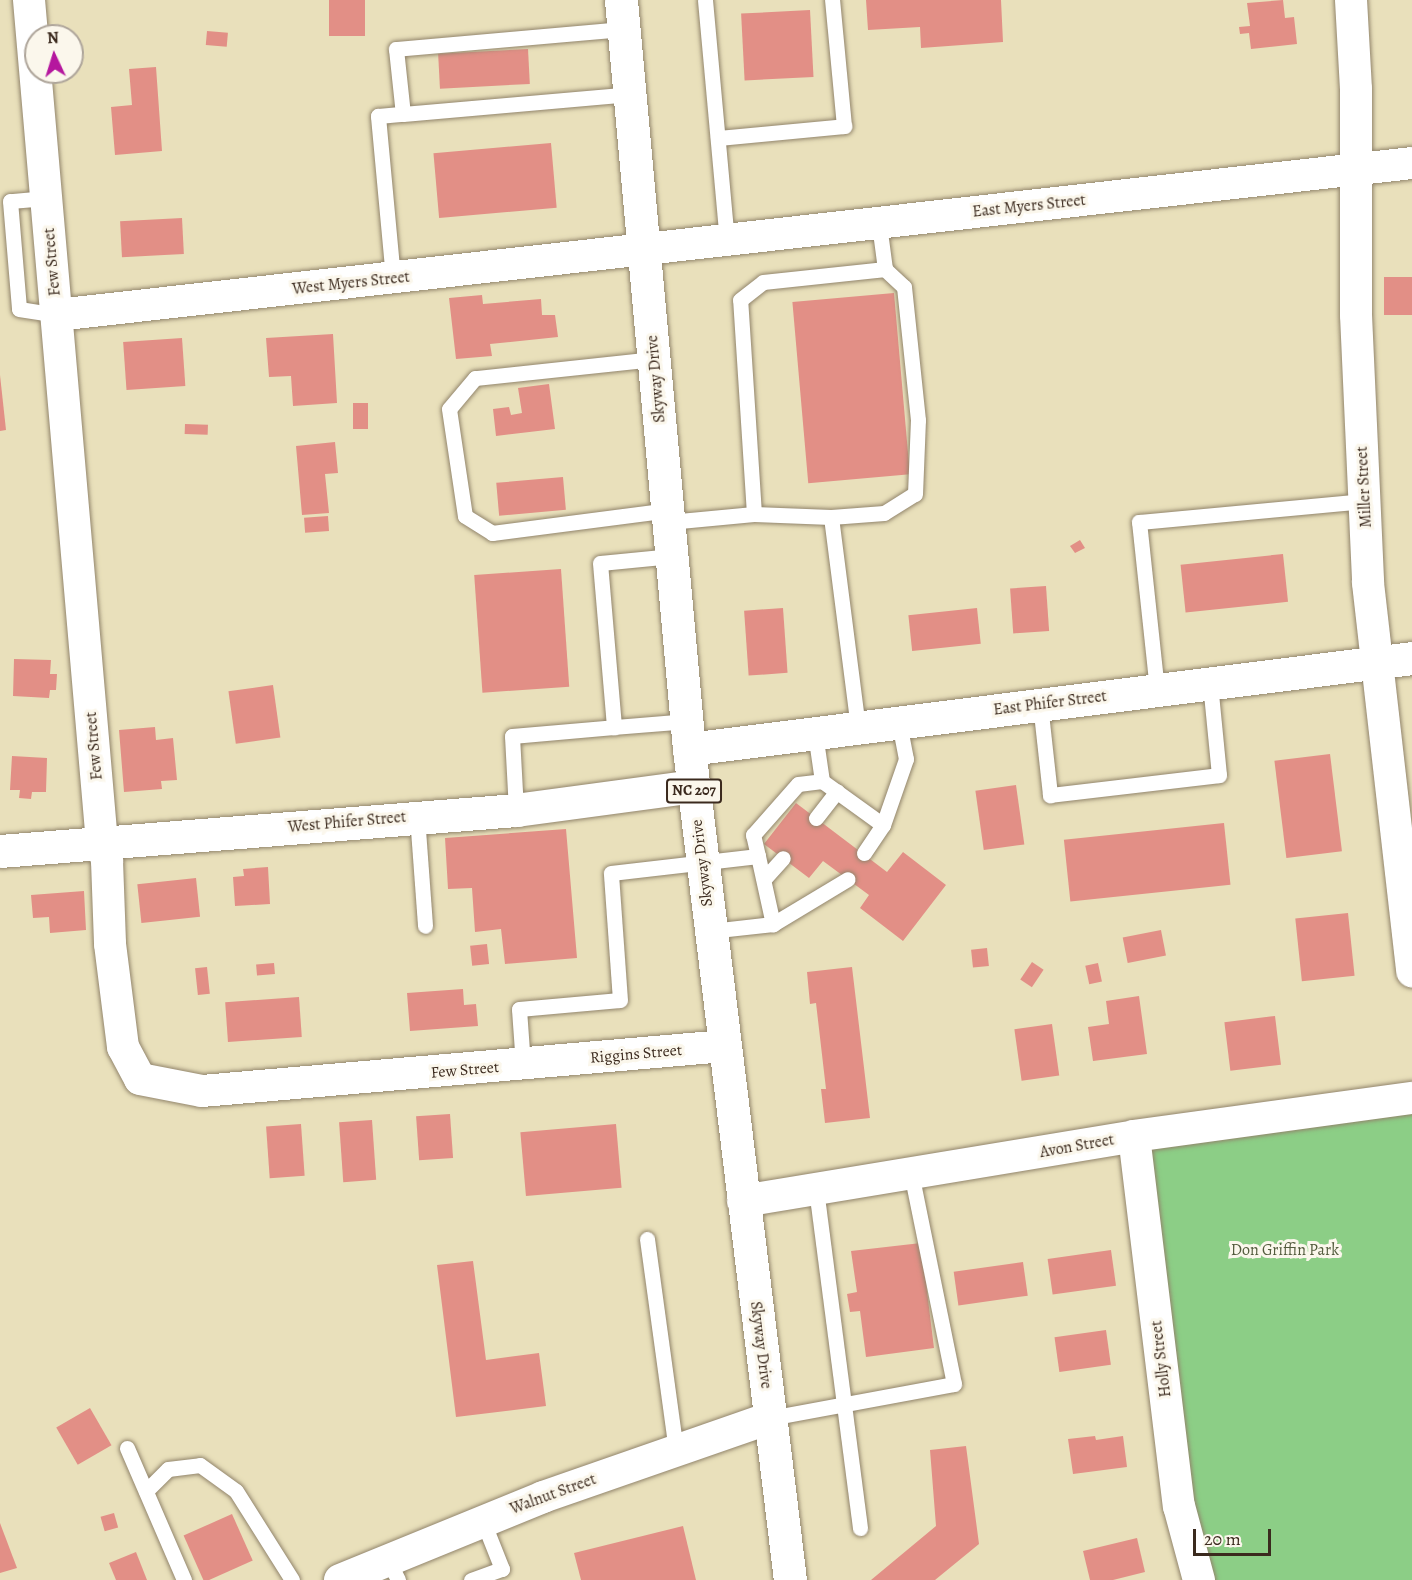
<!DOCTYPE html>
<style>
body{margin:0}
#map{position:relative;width:1412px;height:1580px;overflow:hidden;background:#e9e0bb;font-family:Alegreya,serif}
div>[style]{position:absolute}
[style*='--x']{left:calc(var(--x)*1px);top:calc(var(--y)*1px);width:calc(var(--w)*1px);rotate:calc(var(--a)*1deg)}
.green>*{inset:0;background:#8cce86}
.building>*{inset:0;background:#e28f86;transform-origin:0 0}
.roads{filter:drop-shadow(0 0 2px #92856c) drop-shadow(0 0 2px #92856c)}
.service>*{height:15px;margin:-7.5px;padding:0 7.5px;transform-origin:7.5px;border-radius:7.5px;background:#fff}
.minor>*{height:32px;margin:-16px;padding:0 16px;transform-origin:16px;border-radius:16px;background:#fff}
.tertiary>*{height:33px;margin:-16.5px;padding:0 16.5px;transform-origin:16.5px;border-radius:16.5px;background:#fff}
.primary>*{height:33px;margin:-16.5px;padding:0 16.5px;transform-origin:16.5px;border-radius:16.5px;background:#fff}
span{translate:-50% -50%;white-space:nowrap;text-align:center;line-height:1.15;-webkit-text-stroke:6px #fbf7ec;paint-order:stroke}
.shield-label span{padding:2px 4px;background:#fbf7ec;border:2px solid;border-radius:4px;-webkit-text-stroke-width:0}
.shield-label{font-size:15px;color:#3b2a1e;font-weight:700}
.street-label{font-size:16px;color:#3b2a1e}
.park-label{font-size:16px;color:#535b3d}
.north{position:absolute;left:24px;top:24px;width:60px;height:60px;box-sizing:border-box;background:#fbf7ec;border:2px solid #aea59a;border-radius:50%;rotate:356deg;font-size:16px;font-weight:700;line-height:24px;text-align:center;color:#3b2a1e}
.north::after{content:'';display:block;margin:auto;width:21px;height:27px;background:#b5179e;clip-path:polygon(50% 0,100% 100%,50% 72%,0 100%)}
.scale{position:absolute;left:1193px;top:1529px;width:78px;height:27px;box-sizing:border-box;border:3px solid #3b2a1e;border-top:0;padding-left:8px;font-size:18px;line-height:21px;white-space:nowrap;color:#3b2a1e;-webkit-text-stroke:4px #fbf7ec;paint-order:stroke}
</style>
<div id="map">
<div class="green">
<div style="clip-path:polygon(1412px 1105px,1412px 1580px,1206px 1580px,1193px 1546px,1145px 1142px)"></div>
</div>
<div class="building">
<div style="left:329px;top:0;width:36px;height:36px"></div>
<div style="clip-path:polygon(866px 0,1001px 0,1003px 42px,921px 48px,920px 27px,868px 30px)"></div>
<div style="clip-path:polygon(1283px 0,1285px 18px,1294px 17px,1297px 44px,1251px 49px,1249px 33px,1240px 34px,1239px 27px,1250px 26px,1247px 3px)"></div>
<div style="left:810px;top:10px;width:67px;height:69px;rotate:87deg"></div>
<div style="left:207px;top:31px;width:21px;height:14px;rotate:5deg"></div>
<div style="left:528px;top:49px;width:35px;height:90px;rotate:87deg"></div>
<div style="clip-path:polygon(156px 67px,162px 151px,115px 155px,111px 107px,132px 105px,129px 69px)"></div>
<div style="left:551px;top:143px;width:65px;height:118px;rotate:85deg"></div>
<div style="left:182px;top:218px;width:36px;height:62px;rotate:87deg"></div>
<div style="left:1412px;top:277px;width:38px;height:28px;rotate:90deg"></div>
<div style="left:894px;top:293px;width:182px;height:102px;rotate:85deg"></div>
<div style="clip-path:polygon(482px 295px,483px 304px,541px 299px,542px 315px,555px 315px,558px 337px,490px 344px,492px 356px,456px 359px,449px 298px)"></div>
<div style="clip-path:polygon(333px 334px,337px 403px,293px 406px,291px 376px,269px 377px,266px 338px)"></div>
<div style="left:182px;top:338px;width:48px;height:59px;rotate:86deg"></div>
<div style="clip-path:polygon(0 375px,6px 430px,0 431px)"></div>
<div style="clip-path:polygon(549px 384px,555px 429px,496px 436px,493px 409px,509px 407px,511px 415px,522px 413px,518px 388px)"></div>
<div style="left:353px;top:403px;width:15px;height:26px"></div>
<div style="left:185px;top:424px;width:23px;height:10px;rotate:2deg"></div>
<div style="clip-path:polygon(335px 442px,338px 473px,325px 474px,329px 513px,302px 515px,296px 446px)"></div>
<div style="left:563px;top:477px;width:33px;height:67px;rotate:85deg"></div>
<div style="left:328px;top:516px;width:15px;height:24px;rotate:86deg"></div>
<div style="clip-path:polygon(1080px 540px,1085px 548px,1075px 553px,1070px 546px)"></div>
<div style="left:1283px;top:554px;width:48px;height:103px;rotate:84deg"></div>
<div style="left:561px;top:569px;width:118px;height:87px;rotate:86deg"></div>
<div style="left:1046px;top:586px;width:45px;height:36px;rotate:86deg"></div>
<div style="left:783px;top:608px;width:65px;height:39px;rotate:86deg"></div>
<div style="left:977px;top:608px;width:36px;height:69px;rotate:84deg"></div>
<div style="clip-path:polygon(14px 659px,51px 660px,50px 674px,57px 674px,56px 690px,50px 690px,49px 698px,13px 696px)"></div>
<div style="left:273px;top:685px;width:53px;height:45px;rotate:82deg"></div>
<div style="clip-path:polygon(155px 727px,156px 740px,173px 738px,177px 780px,161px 781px,162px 789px,124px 792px,119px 730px)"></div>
<div style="left:1330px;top:754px;width:98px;height:56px;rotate:83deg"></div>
<div style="clip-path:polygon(12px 756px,47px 758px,46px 792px,32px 792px,31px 799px,19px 798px,20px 790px,10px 790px)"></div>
<div style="left:1016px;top:785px;width:60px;height:41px;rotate:82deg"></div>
<div style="clip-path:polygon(796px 803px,887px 872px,903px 852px,946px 885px,903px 941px,860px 908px,869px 895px,823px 861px,809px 878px,764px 844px)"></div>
<div style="left:1224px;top:823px;width:62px;height:161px;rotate:84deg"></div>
<div style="clip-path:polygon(566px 829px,577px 958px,505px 964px,501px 929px,475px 932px,472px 888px,448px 889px,445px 838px)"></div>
<div style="clip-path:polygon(268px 867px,270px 904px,235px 906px,233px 877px,244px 876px,243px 869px)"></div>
<div style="left:196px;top:878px;width:39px;height:59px;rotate:84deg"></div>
<div style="clip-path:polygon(84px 891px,86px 930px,50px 933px,49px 917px,33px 918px,31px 895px)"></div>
<div style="left:1348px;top:913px;width:63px;height:53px;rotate:84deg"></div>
<div style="left:1161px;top:930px;width:26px;height:39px;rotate:79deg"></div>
<div style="left:487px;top:944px;width:20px;height:17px;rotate:84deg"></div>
<div style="left:987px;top:948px;width:18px;height:16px;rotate:84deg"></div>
<div style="left:1032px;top:962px;width:14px;height:21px;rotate:34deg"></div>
<div style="left:274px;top:963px;width:11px;height:18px;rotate:85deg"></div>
<div style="left:1098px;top:963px;width:19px;height:13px;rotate:78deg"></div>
<div style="left:207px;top:967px;width:27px;height:12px;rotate:84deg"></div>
<div style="clip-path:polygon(852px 967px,870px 1118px,825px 1123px,821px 1089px,826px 1089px,816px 1003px,810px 1004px,807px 972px)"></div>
<div style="clip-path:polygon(463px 989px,464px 1005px,476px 1004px,478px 1026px,410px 1031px,407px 993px)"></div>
<div style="clip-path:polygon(1139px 996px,1147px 1054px,1093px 1061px,1088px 1027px,1109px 1024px,1106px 1001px)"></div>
<div style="left:299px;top:997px;width:40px;height:74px;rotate:86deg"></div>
<div style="left:1275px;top:1016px;width:49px;height:51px;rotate:83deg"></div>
<div style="left:1052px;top:1024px;width:52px;height:38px;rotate:82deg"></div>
<div style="left:450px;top:1114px;width:44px;height:34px;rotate:86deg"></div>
<div style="left:372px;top:1120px;width:60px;height:33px;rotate:86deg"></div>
<div style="left:301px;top:1124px;width:52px;height:35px;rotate:86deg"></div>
<div style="left:616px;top:1124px;width:64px;height:96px;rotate:85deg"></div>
<div style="clip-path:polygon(921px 1243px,934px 1348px,866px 1357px,860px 1311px,850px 1312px,847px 1294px,857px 1292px,851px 1251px)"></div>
<div style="left:1111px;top:1250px;width:36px;height:64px;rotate:82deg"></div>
<div style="clip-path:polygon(473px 1261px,486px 1360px,539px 1353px,546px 1406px,456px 1417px,437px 1265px)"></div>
<div style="left:1023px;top:1262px;width:34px;height:70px;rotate:82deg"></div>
<div style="left:1106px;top:1330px;width:35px;height:52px;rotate:82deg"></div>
<div style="left:90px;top:1408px;width:43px;height:39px;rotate:60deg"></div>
<div style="clip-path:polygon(1095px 1436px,1096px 1440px,1123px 1436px,1127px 1467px,1073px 1474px,1068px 1439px)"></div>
<div style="clip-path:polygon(966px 1446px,979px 1544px,935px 1580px,871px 1580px,936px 1526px,930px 1450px)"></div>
<div style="left:114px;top:1513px;width:15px;height:14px;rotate:74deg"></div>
<div style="left:232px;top:1514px;width:51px;height:53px;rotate:66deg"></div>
<div style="clip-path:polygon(0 1523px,17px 1568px,0 1573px)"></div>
<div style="clip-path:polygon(683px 1526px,696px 1580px,581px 1580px,574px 1553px)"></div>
<div style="clip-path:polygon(1137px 1538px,1145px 1572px,1113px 1580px,1090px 1580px,1083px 1551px)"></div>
<div style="clip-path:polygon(136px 1552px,147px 1580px,116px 1580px,109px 1563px)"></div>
</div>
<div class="roads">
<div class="service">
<div style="--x:705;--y:0;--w:243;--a:84.8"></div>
<div style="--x:624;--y:29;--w:229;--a:175"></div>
<div style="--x:396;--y:49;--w:65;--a:83.9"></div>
<div style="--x:403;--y:114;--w:228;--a:-5"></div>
<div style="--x:718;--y:138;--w:127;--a:-5.4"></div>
<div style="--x:844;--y:126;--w:127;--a:-95.4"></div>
<div style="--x:46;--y:198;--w:36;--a:175"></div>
<div style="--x:10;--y:201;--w:108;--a:85.2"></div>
<div style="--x:19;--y:309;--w:38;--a:9"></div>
<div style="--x:393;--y:278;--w:163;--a:-95.3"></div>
<div style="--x:378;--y:116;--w:25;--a:-5"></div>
<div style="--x:654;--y:359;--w:180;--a:173.9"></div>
<div style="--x:475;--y:378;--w:40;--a:130"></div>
<div style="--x:449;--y:409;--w:108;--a:81.5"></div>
<div style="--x:465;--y:516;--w:32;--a:32"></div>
<div style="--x:492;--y:533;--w:177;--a:-7.4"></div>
<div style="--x:754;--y:514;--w:77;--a:2.2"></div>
<div style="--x:831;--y:517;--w:212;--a:82.7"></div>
<div style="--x:831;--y:517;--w:53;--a:-4.3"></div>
<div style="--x:884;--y:513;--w:36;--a:-32"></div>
<div style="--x:915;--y:494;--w:74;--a:-87.7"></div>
<div style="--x:918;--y:420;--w:134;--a:-96"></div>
<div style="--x:904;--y:287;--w:26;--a:-137"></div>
<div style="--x:669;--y:522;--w:85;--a:-5.4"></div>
<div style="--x:754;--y:514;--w:214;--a:-93.7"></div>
<div style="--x:740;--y:300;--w:29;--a:-38"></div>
<div style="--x:763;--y:282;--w:123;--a:-6.1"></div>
<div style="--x:885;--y:269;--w:45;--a:-97.6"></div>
<div style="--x:672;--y:556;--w:72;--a:174.4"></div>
<div style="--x:600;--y:563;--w:165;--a:85.1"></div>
<div style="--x:614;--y:727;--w:73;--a:-4.7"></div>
<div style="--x:1157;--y:690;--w:169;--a:-96.1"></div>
<div style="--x:1139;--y:522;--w:227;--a:-5.3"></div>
<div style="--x:1040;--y:704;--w:92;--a:83.7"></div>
<div style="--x:1050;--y:795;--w:170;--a:-6.7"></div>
<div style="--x:1219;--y:775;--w:92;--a:-95.6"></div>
<div style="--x:815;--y:733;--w:49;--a:81.7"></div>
<div style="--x:822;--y:781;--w:75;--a:35.8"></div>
<div style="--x:883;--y:825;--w:70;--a:-70.8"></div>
<div style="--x:906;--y:759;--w:37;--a:-101"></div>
<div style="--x:516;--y:810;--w:74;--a:-93.1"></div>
<div style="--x:512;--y:736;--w:102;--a:-5"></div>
<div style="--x:417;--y:816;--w:110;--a:85.8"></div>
<div style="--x:816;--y:818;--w:34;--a:-52"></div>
<div style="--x:864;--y:853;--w:34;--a:-56"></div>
<div style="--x:758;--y:856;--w:22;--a:-103"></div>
<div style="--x:753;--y:835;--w:68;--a:-48.6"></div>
<div style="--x:798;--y:784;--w:24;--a:-7"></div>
<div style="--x:764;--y:879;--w:28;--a:-48"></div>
<div style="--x:773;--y:924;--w:87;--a:-31"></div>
<div style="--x:523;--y:1065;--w:56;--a:-94.1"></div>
<div style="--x:519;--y:1009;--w:101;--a:-5.1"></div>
<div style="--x:620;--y:1000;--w:127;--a:-94.1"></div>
<div style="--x:611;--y:873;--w:148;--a:-6.6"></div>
<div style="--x:758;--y:856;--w:70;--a:77.6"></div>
<div style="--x:773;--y:924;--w:62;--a:173.6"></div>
<div style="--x:816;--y:1189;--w:342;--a:82.6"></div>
<div style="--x:647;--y:1239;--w:214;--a:82.2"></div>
<div style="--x:770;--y:1418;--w:187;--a:-10.5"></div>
<div style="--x:954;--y:1384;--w:215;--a:-101.5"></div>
<div style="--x:127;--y:1448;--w:144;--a:66.6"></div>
<div style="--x:146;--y:1491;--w:31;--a:-45"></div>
<div style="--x:168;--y:1469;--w:32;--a:-7"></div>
<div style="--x:200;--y:1465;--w:44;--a:35.8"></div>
<div style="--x:236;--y:1491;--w:105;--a:57.8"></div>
<div style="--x:388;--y:1560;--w:22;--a:63"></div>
<div style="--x:471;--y:1580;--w:33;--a:-20"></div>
<div style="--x:502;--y:1569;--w:52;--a:-111.6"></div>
</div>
<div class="minor">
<div style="--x:29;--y:0;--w:846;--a:85.05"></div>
<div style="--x:102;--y:843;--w:19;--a:74"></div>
<div style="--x:107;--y:861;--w:83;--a:87.9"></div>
<div style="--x:110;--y:944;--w:104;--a:82.8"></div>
<div style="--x:123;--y:1047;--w:36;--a:62"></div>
<div style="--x:140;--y:1079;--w:63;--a:11"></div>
<div style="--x:202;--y:1091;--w:525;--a:-4.92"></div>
<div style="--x:1351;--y:0;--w:89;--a:86.8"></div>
<div style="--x:1356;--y:89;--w:226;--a:90"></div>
<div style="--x:1356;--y:315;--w:268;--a:87.4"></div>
<div style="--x:1368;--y:583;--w:391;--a:83.5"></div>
<div style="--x:57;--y:315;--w:1363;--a:-6.4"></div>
<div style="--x:1134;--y:1136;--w:373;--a:83.1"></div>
<div style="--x:1179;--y:1506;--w:77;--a:74.9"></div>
<div style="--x:743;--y:1201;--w:396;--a:-9.4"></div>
<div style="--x:1134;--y:1136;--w:281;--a:-7.8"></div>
<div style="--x:340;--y:1580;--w:219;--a:-22.2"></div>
<div style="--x:543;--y:1497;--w:240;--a:-19.2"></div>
</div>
<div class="tertiary">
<div style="--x:689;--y:749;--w:729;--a:-7.17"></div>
<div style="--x:0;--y:851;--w:518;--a:-4.54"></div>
<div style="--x:516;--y:810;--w:179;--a:-7.7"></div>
</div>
<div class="primary">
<div style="--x:621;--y:0;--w:752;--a:84.81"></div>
<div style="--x:689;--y:749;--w:837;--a:83.07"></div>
</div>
</div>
<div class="shield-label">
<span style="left:694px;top:791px">NC 207</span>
</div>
<div class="street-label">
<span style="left:1029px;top:206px;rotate:-6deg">East Myers Street</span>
<span style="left:52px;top:262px;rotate:-95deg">Few Street</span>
<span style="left:351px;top:283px;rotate:-6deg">West Myers Street</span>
<span style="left:656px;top:379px;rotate:-95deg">Skyway Drive</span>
<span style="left:1364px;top:487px;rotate:-93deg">Miller Street</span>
<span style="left:1050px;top:703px;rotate:-7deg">East Phifer Street</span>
<span style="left:94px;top:746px;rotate:-95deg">Few Street</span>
<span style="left:347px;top:822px;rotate:-5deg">West Phifer Street</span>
<span style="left:702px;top:863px;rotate:-97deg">Skyway Drive</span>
<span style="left:636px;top:1054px;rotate:-5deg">Riggins Street</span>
<span style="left:465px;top:1070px;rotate:-5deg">Few Street</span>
<span style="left:1077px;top:1146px;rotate:-10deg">Avon Street</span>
<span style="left:761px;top:1345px;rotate:83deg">Skyway Drive</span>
<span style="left:1161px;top:1359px;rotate:-97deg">Holly Street</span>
<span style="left:553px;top:1494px;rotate:-20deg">Walnut Street</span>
</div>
<div class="park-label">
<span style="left:1285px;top:1250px">Don Griffin Park</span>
</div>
<div class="north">N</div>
<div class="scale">20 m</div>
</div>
